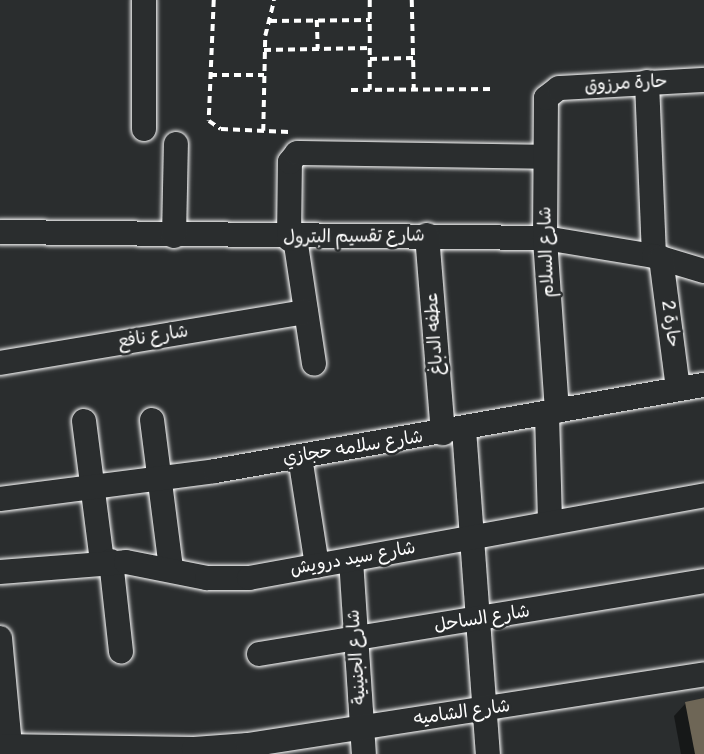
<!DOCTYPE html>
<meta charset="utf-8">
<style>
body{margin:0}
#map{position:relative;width:704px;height:754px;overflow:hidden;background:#2a2d2e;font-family:Pangolin,"Playpen Sans Arabic",sans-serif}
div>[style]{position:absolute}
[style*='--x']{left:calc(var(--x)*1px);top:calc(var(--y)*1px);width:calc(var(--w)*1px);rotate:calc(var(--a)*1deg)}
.shadow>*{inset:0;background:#0007}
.building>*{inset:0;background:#6e6656}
.path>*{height:3.5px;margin-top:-1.75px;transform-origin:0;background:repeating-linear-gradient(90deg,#fff 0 7px,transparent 0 12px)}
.roads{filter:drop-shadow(0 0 2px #fff) drop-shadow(0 0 2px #fff)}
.minor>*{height:24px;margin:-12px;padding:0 12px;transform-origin:12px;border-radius:12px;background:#2a2d2e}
span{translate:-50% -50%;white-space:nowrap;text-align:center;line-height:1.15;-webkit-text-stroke:5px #2a2d2e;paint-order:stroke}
.street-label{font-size:18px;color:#fff}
</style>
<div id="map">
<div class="shadow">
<div style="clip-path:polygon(704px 700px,704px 754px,681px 754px,674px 716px,686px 703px)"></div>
</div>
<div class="building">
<div style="clip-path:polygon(704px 698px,704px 754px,695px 754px,685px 702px)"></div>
</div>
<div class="path">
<div style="--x:214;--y:0;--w:121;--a:92.4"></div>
<div style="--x:209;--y:121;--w:14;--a:34"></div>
<div style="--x:221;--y:129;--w:68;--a:2.5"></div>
<div style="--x:370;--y:0;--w:90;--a:90"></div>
<div style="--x:412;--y:0;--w:89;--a:88.7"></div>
<div style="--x:317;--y:20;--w:29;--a:88"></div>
<div style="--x:270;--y:21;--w:100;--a:-0.6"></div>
<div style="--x:264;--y:50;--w:106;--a:-1.1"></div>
<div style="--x:370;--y:59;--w:43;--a:-1.3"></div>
<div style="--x:210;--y:75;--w:54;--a:0"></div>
<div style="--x:351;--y:90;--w:144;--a:-0.4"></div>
<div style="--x:263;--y:131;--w:95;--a:-88.8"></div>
<div style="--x:265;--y:36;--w:37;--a:-76"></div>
</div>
<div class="roads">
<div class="minor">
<div style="--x:144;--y:0;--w:129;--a:90"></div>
<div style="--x:647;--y:82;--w:174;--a:87.7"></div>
<div style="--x:0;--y:232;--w:545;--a:0.63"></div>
<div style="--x:545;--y:238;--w:110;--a:9.4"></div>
<div style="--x:654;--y:256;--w:52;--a:16.7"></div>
<div style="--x:427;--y:235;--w:199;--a:85.4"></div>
<div style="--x:174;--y:236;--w:92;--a:-88.8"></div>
<div style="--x:295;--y:238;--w:127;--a:81.4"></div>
<div style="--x:289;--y:239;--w:77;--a:-89.3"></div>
<div style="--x:290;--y:162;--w:11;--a:-52"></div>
<div style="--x:297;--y:153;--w:248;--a:0.9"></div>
<div style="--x:661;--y:258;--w:132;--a:82.6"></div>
<div style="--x:0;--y:363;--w:310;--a:-9.5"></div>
<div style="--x:557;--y:411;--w:173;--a:-94"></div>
<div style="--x:545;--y:238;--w:140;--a:-89.6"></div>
<div style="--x:546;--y:98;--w:16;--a:-38"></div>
<div style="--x:559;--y:88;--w:145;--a:-3.2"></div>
<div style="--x:547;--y:414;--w:108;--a:88.4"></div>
<div style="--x:152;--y:420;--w:150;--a:82.7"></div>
<div style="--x:84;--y:421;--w:142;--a:82.7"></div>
<div style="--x:464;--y:429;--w:326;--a:85.8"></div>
<div style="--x:300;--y:457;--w:110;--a:81.1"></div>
<div style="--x:0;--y:499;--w:217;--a:-7.4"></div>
<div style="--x:215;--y:471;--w:497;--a:-10"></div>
<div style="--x:351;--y:560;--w:194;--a:86.2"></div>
<div style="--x:111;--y:561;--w:91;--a:83.7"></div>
<div style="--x:0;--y:572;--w:126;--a:-4.5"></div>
<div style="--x:126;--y:562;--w:83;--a:11.2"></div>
<div style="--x:207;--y:578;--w:42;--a:0"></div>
<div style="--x:249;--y:578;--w:463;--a:-10.3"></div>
<div style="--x:0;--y:638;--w:108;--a:84.7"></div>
<div style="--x:259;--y:654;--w:451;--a:-9.3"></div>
<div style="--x:0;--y:746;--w:194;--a:0.9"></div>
<div style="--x:194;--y:749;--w:54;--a:-4.2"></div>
<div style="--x:248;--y:745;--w:461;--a:-8.8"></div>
</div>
</div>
<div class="street-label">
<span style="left:626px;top:84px;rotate:-3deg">حارة مرزوق</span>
<span style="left:354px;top:237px;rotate:-1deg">شارع تقسيم البترول</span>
<span style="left:547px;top:252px;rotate:-92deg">شارع السلام</span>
<span style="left:670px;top:324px;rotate:82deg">حارة 2</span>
<span style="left:435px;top:334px;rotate:-94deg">عطفه الدباغ</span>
<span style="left:153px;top:337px;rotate:-9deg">شارع نافع</span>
<span style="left:353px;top:448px;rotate:-9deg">شارع سلامه حجازي</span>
<span style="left:353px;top:559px;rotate:-10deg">شارع سيد درويش</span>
<span style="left:482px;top:619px;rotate:-9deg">شارع الساحل</span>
<span style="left:357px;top:657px;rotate:-94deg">شارع الجنينية</span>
<span style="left:462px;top:713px;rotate:-8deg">شارع الشاميه</span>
</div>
</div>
